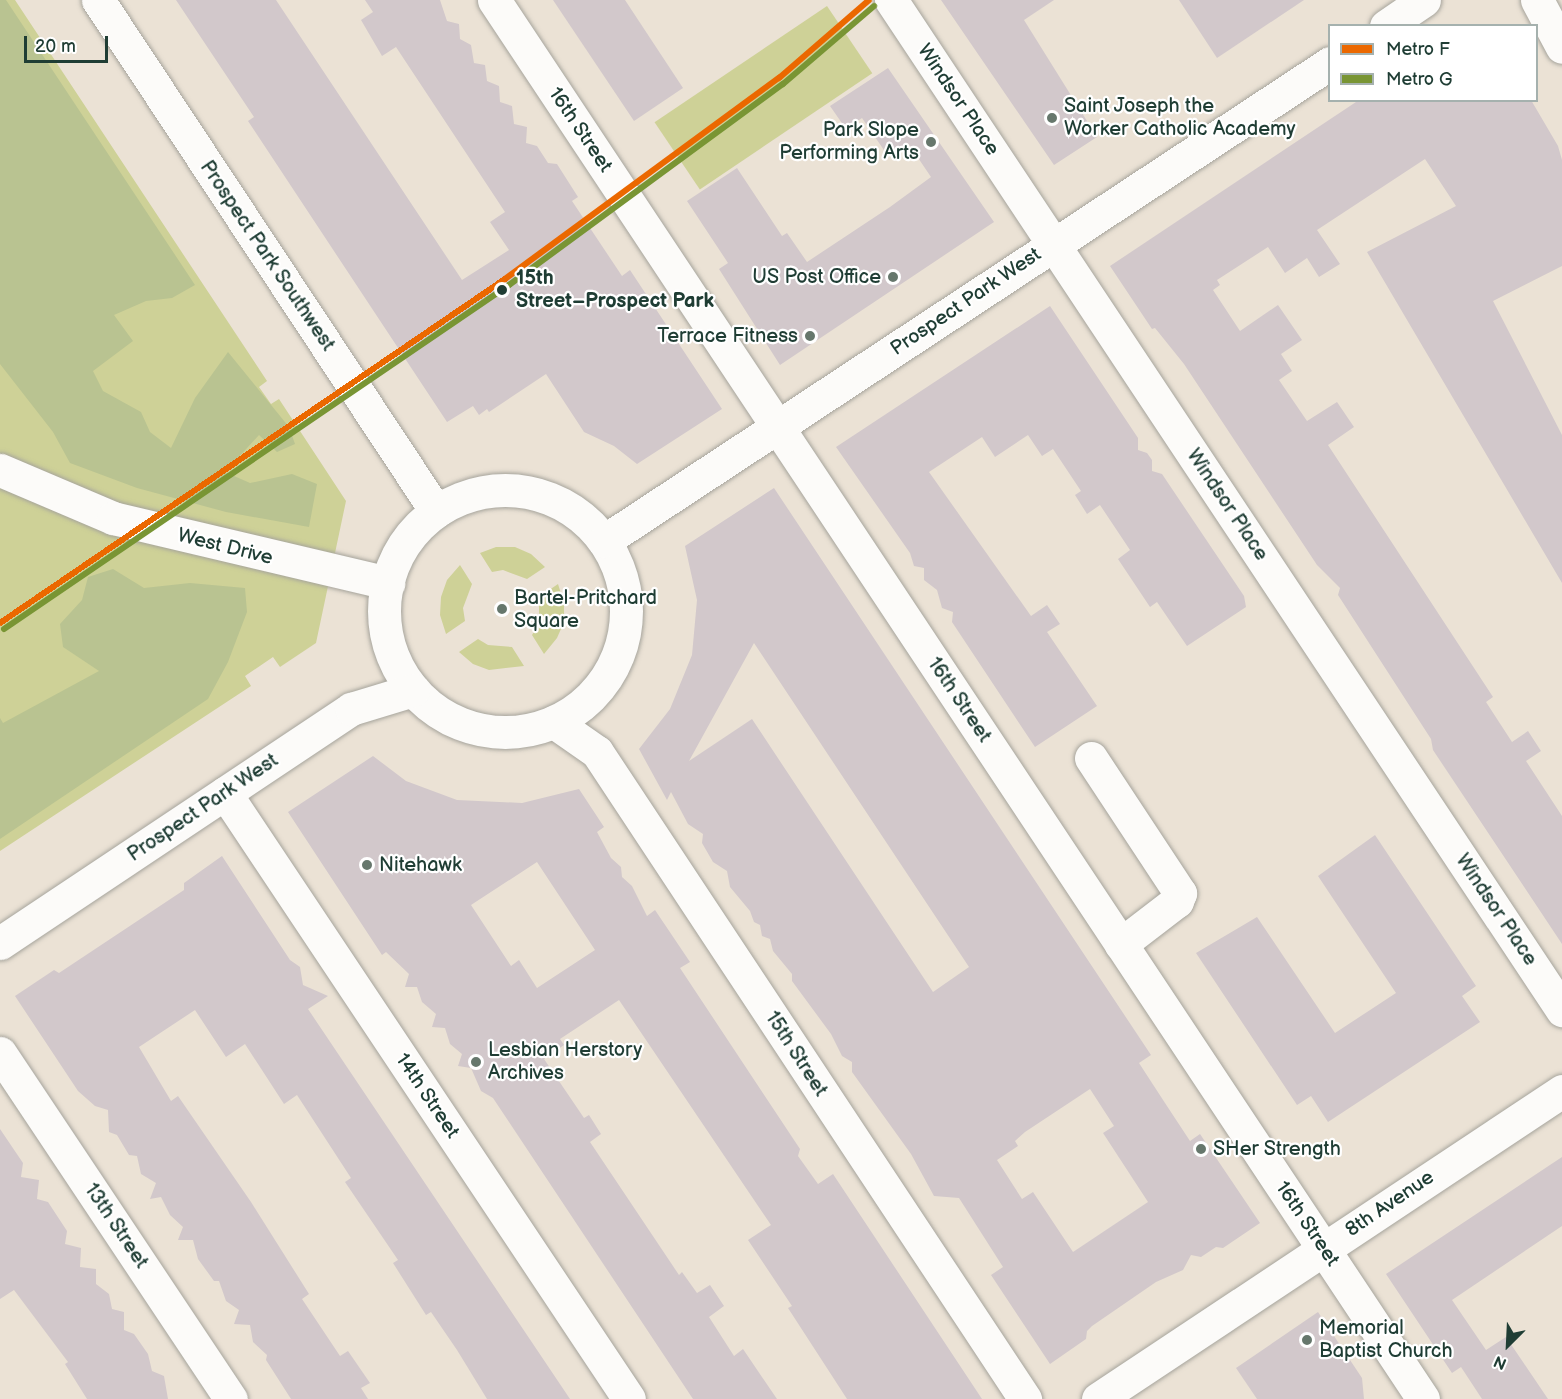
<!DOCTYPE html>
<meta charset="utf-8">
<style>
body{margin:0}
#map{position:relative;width:1562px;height:1399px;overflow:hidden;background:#ebe2d5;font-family:"Balsamiq Sans",sans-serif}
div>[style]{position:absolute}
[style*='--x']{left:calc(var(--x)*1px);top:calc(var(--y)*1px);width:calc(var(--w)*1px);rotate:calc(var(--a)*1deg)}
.green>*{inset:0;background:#ced197;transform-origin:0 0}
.forest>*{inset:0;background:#b9c391}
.building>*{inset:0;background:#d2c8cb}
.roads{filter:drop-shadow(0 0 2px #a6a49c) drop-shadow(0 0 2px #a6a49c)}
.minor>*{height:33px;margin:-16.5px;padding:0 16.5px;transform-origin:16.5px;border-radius:16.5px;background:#fcfbf9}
.minor>.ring{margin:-16.5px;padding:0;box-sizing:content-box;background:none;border:33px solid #fcfbf9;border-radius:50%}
.metro-1>*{height:6px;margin:-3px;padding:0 3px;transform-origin:3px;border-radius:3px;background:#eb6800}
.metro-2>*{height:6px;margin:-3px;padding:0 3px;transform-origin:3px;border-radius:3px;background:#799534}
.dots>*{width:16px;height:16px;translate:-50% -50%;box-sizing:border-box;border:3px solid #fff;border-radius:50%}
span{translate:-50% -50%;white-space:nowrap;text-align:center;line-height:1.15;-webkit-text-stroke:4.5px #fff;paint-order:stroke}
.street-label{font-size:20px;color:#1f3d34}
.poi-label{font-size:20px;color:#1f3d34}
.left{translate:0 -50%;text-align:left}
.right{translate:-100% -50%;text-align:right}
.stop-label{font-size:20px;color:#1f3d34;font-weight:700}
.legend{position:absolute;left:1328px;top:24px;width:210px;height:78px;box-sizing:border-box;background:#fff;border:2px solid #a5b1ae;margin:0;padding:8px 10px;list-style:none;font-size:18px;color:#1f3d34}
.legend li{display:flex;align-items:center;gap:12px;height:30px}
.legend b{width:30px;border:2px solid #a5b1ae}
.north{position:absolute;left:1478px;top:1315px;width:60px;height:60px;-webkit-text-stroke:4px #fff;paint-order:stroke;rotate:204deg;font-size:16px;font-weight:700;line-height:24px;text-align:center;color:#1f3d34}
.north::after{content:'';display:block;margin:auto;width:21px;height:27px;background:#1f3d34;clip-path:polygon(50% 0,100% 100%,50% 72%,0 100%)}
.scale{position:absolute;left:24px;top:36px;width:84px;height:27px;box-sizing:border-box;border:3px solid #1f3d34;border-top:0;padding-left:8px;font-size:18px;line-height:21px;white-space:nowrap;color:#1f3d34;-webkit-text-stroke:4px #fff;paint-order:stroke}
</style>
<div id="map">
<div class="green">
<div style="clip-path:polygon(0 0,15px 0,267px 381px,259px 387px,271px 404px,279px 399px,346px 501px,316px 643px,280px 667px,273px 657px,245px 676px,251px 686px,0 851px)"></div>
<div style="left:827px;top:6px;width:81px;height:208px;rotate:56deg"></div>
<div style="clip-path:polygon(496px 547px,515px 547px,531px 554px,545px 567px,527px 579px,503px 570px,492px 572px,480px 553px)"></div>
<div style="clip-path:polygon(460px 565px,472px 584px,463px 608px,465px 621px,446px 634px,440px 615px,441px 597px,447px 580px)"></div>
<div style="clip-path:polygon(558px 584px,564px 603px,564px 622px,557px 638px,544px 654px,532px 635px,539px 624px,539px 597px)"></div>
<div style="clip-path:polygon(478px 639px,488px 645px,512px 647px,524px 666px,489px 670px,473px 664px,459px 652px)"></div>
</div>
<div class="forest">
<div style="clip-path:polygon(0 0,6px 0,195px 285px,172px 298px,146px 301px,114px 315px,133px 341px,93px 371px,103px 391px,141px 412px,150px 432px,171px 448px,195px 398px,228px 352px,289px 427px,295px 444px,277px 452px,259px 435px,225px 472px,250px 483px,292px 474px,317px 484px,309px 527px,226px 512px,137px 488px,70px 463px,53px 432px,0 364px)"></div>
<div style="clip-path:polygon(113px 569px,144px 588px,190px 583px,245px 588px,247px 612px,228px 662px,208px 699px,0 839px,0 718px,3px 723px,99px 671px,63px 647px,60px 624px,82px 600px,88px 577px)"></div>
</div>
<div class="building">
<div style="clip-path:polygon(176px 0,276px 0,462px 280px,509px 250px,490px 222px,505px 212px,396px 47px,382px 56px,361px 20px,373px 12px,365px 0,440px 0,447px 21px,459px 24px,460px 39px,471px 45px,474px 63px,485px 65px,487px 81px,499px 86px,500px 102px,512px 106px,514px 124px,527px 127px,526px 143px,537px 146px,548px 163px,557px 164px,578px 197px,572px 201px,622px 276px,630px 270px,722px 409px,637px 464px,614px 446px,584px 432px,546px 374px,489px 412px,487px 409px,479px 415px,473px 406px,447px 422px,248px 121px,254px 117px)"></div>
<div style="clip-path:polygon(553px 0,625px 0,683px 88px,634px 121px)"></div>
<div style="clip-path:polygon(941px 0,1054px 0,1024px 20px,1097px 137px,1054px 165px)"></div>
<div style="clip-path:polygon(1179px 0,1304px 0,1217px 58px)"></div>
<div style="clip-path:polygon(888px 68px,994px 222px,780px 365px,719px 269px,728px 263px,687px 201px,737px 168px,782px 236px,787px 233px,807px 262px,890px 207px,931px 177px,908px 143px,888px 156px,862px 118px,846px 129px,830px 106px)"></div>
<div style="clip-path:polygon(1359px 100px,1531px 100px,1558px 146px,1562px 160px,1562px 266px,1493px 301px,1562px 435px,1562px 583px,1367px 252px,1456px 206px,1425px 159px,1317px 230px,1340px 264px,1319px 277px,1307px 258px,1285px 273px,1268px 247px,1217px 280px,1220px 285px,1213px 290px,1240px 331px,1278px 305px,1302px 340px,1281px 354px,1292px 371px,1279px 380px,1307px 421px,1337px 402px,1354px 427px,1328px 445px,1493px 697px,1486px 702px,1512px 742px,1528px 731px,1541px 751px,1526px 761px,1562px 816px,1562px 944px,1433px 750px,1431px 739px,1338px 595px,1340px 588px,1317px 565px,1184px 364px,1155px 328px,1152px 329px,1110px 266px)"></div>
<div style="clip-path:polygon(1050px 306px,1138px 438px,1138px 450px,1147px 453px,1152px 460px,1152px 471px,1162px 474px,1244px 596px,1246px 607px,1187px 646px,1157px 602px,1150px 607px,1118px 559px,1130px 550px,1100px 505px,1087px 514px,1075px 495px,1081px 491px,1053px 449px,1042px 456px,1028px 435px,995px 457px,982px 437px,929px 472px,1031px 616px,1047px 605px,1060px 624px,1047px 632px,1097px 706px,1035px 747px,952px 622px,953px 612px,942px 608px,937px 590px,924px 580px,924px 568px,914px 566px,910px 553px,836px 447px)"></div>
<div style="clip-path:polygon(evenodd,774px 488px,1151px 1055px,1139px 1063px,1165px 1103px,1190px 1141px,1200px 1134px,1260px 1223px,1223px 1248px,1216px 1247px,1201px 1257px,1191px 1255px,1183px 1270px,1156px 1282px,1092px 1326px,1087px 1331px,1086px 1339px,1050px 1364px,991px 1275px,1003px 1267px,959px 1198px,934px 1196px,911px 1154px,852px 1072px,852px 1062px,842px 1056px,831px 1034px,792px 981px,792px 974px,773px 951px,770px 939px,762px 936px,760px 925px,754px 922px,750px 911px,730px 887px,727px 871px,713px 862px,702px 843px,703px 834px,688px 824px,671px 792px,667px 800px,639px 749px,670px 709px,692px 655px,697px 600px,685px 546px,774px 488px,754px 643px,969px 967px,933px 992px,752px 719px,689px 761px,754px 643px,774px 488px,1090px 1089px,1114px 1126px,1103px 1133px,1148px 1202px,1073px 1252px,1033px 1192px,1022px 1199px,997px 1160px,1018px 1146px,1015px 1141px,1025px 1132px,1090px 1089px)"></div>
<div style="clip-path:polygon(evenodd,373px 756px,406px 781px,457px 800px,522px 803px,579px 789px,604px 827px,597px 832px,611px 858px,621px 867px,622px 877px,632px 886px,647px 916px,655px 910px,690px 962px,680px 968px,800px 1149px,798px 1156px,818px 1184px,833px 1174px,982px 1399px,847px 1399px,788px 1308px,792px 1306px,748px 1240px,771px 1225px,619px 1000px,560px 1039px,564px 1045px,544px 1059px,584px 1118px,589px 1115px,601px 1134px,590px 1142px,679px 1275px,682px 1272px,697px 1293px,710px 1285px,724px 1306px,709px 1317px,734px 1356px,743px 1349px,777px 1399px,693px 1399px,493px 1098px,481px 1091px,471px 1068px,458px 1066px,462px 1054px,450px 1044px,445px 1028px,432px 1027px,436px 1014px,422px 1002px,417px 987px,405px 987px,409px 974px,386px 952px,382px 955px,288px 812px,373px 756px,537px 862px,595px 950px,537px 988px,519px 960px,511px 966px,471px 905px,537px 862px)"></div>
<div style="clip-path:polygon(1375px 835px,1476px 986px,1462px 996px,1480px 1022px,1328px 1122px,1311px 1096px,1297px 1105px,1196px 953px,1257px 917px,1335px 1033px,1396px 993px,1318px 876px)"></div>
<div style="clip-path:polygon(222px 856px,290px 960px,300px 967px,303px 985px,328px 996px,308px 1009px,570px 1399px,487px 1399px,457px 1350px,431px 1312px,426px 1315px,393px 1263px,398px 1260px,345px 1182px,351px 1178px,297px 1095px,284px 1104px,245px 1044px,226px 1057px,195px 1010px,139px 1047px,171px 1101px,178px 1096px,251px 1202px,309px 1294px,302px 1299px,340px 1356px,348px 1351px,370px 1383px,361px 1388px,368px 1399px,291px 1399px,266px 1360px,267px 1355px,253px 1342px,250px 1325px,234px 1324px,239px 1310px,226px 1301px,219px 1281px,214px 1281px,198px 1259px,193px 1240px,178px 1240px,183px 1227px,170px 1215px,161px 1197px,150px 1199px,156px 1183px,141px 1174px,137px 1156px,129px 1155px,117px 1135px,109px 1132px,108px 1110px,95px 1106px,78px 1091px,15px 996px,54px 970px,59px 973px,184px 890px,184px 883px)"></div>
<div style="clip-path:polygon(0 1129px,23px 1163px,21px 1177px,39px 1180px,37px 1199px,48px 1202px,67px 1231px,65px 1244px,81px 1248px,80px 1267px,96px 1269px,96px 1284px,109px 1294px,112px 1309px,124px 1312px,124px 1330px,134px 1334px,148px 1354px,152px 1371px,164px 1376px,168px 1399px,87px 1399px,65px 1364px,68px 1362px,14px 1290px,0 1299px)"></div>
<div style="clip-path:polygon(1562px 1157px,1562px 1226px,1452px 1300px,1486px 1350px,1506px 1337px,1548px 1399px,1482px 1399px,1461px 1367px,1452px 1373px,1386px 1274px)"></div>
<div style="clip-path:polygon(1318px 1312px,1362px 1378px,1364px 1399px,1257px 1399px,1236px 1368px)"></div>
</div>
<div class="roads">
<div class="minor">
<div style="--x:98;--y:0;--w:613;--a:56.52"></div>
<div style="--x:494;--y:0;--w:1679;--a:56.41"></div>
<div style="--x:891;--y:0;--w:1213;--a:56.4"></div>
<div style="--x:1537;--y:0;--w:53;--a:62"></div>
<div style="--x:1386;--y:26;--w:46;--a:-34.4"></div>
<div style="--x:0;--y:470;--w:123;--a:23"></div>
<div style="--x:113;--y:518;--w:283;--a:13.3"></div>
<div class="ring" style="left:384px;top:490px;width:209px;height:209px"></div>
<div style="--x:604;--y:541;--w:869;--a:-33.36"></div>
<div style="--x:554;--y:722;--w:52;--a:34.9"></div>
<div style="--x:597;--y:752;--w:776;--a:56.51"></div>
<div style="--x:1091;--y:758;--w:162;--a:56.6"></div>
<div style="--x:1180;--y:893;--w:9;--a:111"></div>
<div style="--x:1177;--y:901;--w:71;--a:142.5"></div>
<div style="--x:225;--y:793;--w:728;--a:56.31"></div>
<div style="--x:0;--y:943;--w:422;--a:-33.7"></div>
<div style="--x:351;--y:709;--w:65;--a:-17"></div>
<div style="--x:0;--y:1053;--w:416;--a:56.3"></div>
<div style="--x:1098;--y:1399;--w:557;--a:-33.58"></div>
</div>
</div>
<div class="metro-1">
<div style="--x:0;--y:623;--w:611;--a:-34.26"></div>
<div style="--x:505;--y:279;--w:340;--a:-36.3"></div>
<div style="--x:779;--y:78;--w:119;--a:-40.9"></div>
</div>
<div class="metro-2">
<div style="--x:4;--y:629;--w:611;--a:-34.26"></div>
<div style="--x:509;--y:285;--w:340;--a:-36.3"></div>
<div style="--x:783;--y:84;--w:120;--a:-40.6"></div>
</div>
<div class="dots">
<div style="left:1052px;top:118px;background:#66776c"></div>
<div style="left:931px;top:142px;background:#66776c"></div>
<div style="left:893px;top:277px;background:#66776c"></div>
<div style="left:502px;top:290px;background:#1f3d34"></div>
<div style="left:810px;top:336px;background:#66776c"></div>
<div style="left:502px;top:609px;background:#66776c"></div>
<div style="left:367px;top:865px;background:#66776c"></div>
<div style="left:476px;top:1062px;background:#66776c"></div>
<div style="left:1201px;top:1149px;background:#66776c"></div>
<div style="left:1307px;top:1340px;background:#66776c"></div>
</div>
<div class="street-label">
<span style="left:958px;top:100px;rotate:56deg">Windsor Place</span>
<span style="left:580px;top:130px;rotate:56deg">16th Street</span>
<span style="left:267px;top:256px;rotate:56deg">Prospect Park Southwest</span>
<span style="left:966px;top:302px;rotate:-34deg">Prospect Park West</span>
<span style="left:1227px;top:505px;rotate:56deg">Windsor Place</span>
<span style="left:225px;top:547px;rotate:14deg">West Drive</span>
<span style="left:959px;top:700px;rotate:56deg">16th Street</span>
<span style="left:203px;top:808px;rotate:-34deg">Prospect Park West</span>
<span style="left:1496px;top:910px;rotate:56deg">Windsor Place</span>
<span style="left:796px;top:1054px;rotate:57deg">15th Street</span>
<span style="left:427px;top:1096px;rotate:56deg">14th Street</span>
<span style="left:1390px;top:1204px;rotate:-34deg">8th Avenue</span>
<span style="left:1307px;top:1224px;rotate:56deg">16th Street</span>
<span style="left:116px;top:1226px;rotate:56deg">13th Street</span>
</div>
<div class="poi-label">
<span class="left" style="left:1064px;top:118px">Saint Joseph the<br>Worker Catholic Academy</span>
<span class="right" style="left:919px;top:142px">Park Slope<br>Performing Arts</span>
<span class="right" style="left:881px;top:277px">US Post Office</span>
<span class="right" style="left:798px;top:336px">Terrace Fitness</span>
<span class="left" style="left:514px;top:610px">Bartel-Pritchard<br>Square</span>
<span class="left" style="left:379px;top:865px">Nitehawk</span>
<span class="left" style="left:488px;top:1062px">Lesbian Herstory<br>Archives</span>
<span class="left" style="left:1213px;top:1149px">SHer Strength</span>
<span class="left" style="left:1319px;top:1340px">Memorial<br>Baptist Church</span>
</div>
<div class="stop-label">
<span class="left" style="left:516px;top:290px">15th<br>Street–Prospect Park</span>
</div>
<ul class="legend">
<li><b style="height:8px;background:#eb6800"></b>Metro F</li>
<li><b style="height:8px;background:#799534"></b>Metro G</li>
</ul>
<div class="north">N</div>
<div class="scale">20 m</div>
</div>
